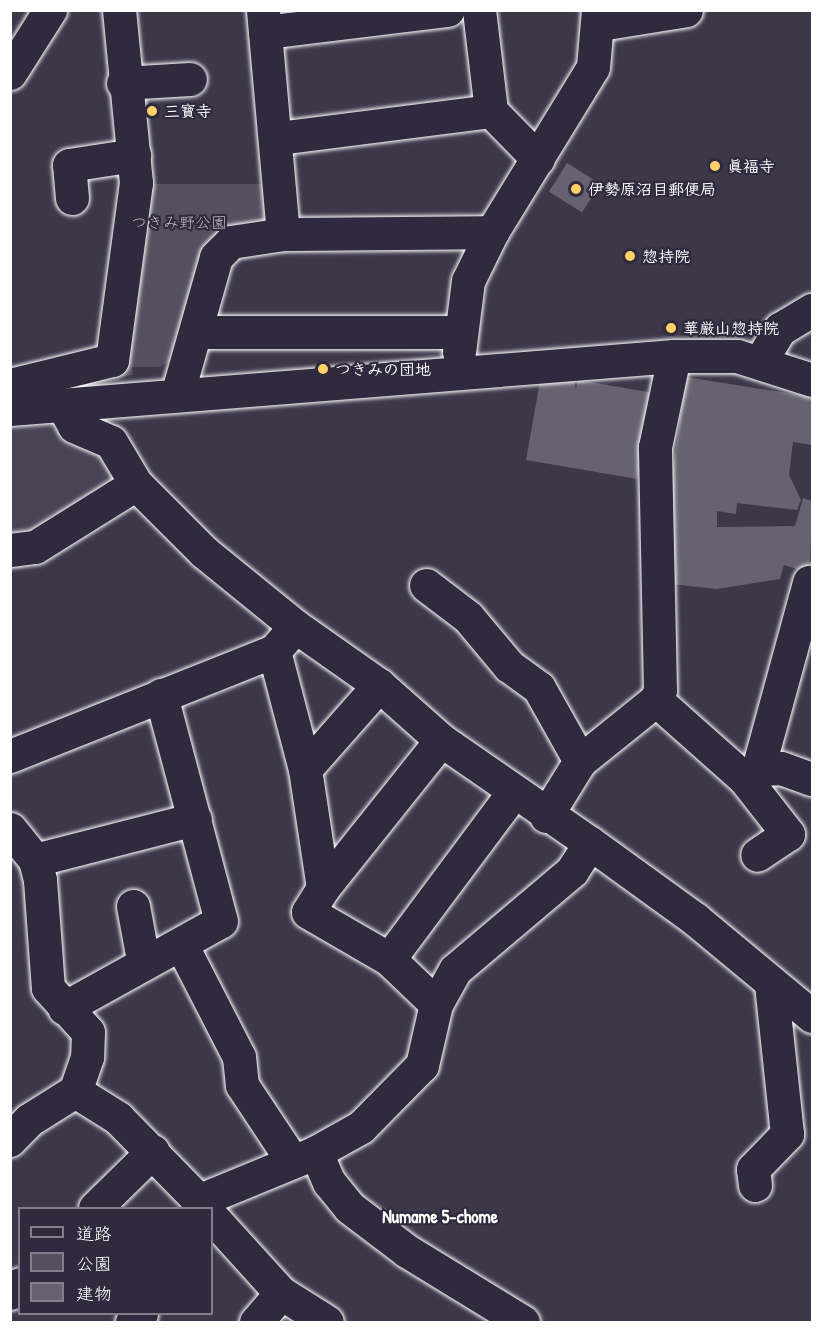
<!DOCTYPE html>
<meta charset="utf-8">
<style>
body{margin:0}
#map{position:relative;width:823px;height:1333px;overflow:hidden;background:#3c3749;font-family:"Patrick Hand","Klee One",sans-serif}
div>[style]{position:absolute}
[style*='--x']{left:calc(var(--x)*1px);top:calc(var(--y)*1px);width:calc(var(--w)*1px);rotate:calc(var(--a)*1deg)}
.built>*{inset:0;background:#494455}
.green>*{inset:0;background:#555060}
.building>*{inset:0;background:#666270;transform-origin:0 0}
.roads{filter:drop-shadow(0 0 2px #fff) drop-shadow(0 0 2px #fff)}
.minor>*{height:33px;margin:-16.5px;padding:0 16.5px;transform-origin:16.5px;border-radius:16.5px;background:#2f2a3d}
.dots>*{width:16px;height:16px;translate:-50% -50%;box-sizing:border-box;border:3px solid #2f2a3d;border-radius:50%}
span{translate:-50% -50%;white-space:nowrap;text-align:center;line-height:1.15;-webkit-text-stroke:4.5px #2f2a3d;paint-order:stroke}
.poi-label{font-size:16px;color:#fff;font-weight:700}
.left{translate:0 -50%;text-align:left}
.park-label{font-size:16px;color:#bbb9bf}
.neighbourhood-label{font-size:18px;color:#fff;font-weight:700}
.frame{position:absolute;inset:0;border:12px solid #fff;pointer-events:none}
.legend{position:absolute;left:18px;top:1207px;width:195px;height:108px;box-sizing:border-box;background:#2f2a3d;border:2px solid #827f8b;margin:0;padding:8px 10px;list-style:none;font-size:18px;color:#fff}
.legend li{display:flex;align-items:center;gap:12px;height:30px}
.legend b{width:30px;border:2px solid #827f8b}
</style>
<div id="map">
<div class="built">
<div style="clip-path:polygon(51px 426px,63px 436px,87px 441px,125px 481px,11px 542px,11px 429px)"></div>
</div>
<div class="green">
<div style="clip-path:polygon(146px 184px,260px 184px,269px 189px,265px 225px,233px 228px,173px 359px,160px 367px,132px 367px,133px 375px,69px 383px,121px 363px)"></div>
</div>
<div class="building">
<div style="left:567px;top:163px;width:39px;height:34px;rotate:32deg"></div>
<div style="clip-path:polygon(686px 377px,812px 397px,812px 445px,793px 442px,789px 475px,801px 500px,797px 510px,737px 503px,736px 514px,717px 511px,717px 527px,795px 526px,803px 498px,812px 501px,810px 573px,784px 565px,780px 579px,717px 589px,671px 584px,669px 497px)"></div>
<div style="clip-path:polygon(573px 379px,576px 389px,578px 380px,654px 393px,637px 479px,526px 460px,540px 381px)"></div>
</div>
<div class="roads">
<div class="minor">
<div style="--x:263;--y:10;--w:225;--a:84.9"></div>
<div style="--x:479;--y:10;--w:102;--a:83.2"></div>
<div style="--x:491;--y:111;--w:67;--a:45.6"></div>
<div style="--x:600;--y:24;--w:87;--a:-9.2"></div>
<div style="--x:265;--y:32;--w:184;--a:-6.9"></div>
<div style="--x:10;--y:73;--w:75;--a:-57.6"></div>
<div style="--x:123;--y:83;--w:67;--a:-3.4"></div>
<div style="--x:278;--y:138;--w:215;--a:-7.2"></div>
<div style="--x:72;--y:198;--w:33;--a:-95"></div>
<div style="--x:69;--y:165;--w:66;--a:-8.7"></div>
<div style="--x:197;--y:332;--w:264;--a:0"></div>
<div style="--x:459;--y:352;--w:72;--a:-82.8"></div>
<div style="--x:468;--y:281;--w:55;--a:-63.9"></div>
<div style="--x:760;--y:362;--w:39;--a:-59"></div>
<div style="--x:780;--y:329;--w:37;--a:-31"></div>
<div style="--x:10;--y:385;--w:105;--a:-13.8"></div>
<div style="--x:112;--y:360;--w:179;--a:-82.3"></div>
<div style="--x:136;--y:183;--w:174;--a:-95.6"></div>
<div style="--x:177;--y:395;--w:143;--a:-74.2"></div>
<div style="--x:216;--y:257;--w:21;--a:-45"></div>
<div style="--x:231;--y:242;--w:53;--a:-8.7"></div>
<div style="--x:283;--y:234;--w:209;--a:-0.5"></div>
<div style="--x:492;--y:232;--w:193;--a:-58.5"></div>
<div style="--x:593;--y:67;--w:57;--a:-85"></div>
<div style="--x:62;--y:404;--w:25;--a:61"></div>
<div style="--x:74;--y:426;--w:40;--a:23.4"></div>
<div style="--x:111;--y:442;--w:49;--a:59.2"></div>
<div style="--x:136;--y:484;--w:96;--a:45"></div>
<div style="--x:204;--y:552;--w:117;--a:39.1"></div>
<div style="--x:295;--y:626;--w:103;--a:35.1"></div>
<div style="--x:379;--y:685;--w:83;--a:41.6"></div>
<div style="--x:441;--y:740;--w:181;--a:34.7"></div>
<div style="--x:590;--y:843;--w:33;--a:123"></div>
<div style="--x:572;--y:871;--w:153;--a:139.8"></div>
<div style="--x:455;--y:970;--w:39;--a:119"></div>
<div style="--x:436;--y:1004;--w:63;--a:102.9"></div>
<div style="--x:422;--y:1065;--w:87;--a:134.5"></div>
<div style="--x:361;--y:1127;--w:51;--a:150.9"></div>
<div style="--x:316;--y:1152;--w:33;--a:67"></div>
<div style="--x:329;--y:1182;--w:32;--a:51"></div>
<div style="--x:349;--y:1207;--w:73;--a:37.2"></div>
<div style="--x:407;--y:1251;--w:136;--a:31.5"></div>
<div style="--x:10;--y:409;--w:666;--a:-4.56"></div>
<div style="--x:674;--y:356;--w:63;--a:0"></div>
<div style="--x:737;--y:356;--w:79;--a:17.7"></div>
<div style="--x:10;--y:550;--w:25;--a:-7"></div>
<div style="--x:35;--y:547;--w:119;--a:-32"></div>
<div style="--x:426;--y:585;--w:53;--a:37.3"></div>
<div style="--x:468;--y:617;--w:64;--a:50.1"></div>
<div style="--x:509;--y:666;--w:37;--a:36"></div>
<div style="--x:539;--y:688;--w:84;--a:60.7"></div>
<div style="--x:274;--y:651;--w:122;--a:75.3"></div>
<div style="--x:305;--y:769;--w:120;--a:81.4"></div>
<div style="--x:323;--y:888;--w:28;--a:122"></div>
<div style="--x:308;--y:912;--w:94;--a:30.1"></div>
<div style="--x:389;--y:959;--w:65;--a:43.8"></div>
<div style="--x:656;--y:700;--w:119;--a:41.6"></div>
<div style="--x:745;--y:779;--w:70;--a:52"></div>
<div style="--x:788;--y:834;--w:37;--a:146"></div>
<div style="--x:10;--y:756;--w:284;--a:-21.7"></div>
<div style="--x:274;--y:651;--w:21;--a:-49"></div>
<div style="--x:305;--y:769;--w:112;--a:-48.6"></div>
<div style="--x:758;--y:769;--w:23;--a:-2"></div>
<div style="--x:781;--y:768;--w:33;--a:20"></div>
<div style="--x:745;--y:779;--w:16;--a:-38"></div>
<div style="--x:758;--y:769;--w:194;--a:-74.7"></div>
<div style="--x:546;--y:816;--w:65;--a:-58.3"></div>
<div style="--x:580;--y:761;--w:97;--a:-38.8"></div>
<div style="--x:656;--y:700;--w:11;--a:-68"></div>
<div style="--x:660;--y:690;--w:243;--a:-91.2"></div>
<div style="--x:655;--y:447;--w:93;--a:-78.2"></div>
<div style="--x:10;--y:829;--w:40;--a:51"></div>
<div style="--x:35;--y:860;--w:21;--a:76"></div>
<div style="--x:40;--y:880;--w:108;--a:85.8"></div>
<div style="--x:48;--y:988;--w:59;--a:47.7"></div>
<div style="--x:88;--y:1032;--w:25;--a:92"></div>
<div style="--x:87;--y:1057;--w:36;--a:109"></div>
<div style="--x:75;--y:1091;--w:54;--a:147.8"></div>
<div style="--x:29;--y:1120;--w:28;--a:134"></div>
<div style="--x:590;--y:843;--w:130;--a:35.9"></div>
<div style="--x:695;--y:919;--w:152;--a:39.7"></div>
<div style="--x:35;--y:860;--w:165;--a:-14.4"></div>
<div style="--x:323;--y:888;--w:189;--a:-51.4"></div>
<div style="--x:133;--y:906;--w:55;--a:79.5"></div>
<div style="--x:181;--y:944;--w:127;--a:62.8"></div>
<div style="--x:239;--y:1057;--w:28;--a:84"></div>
<div style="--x:242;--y:1085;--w:89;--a:56.5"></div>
<div style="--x:389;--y:959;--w:206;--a:-53.3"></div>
<div style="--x:64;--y:1008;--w:179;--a:-29"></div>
<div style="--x:221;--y:921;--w:234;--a:-104.9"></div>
<div style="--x:75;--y:1091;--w:51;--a:32.1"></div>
<div style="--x:118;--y:1118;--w:126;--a:45.6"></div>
<div style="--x:755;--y:1185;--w:16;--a:-97"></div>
<div style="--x:753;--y:1169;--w:49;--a:-45.8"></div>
<div style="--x:787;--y:1134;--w:150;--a:-96.1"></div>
<div style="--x:200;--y:1200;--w:121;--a:-22.3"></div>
<div style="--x:95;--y:1208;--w:81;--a:-44.5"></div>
<div style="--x:212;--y:1217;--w:103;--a:47.8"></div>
<div style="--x:281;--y:1293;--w:54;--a:32.2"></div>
<div style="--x:10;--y:1293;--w:13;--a:-42"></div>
<div style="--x:132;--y:1322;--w:12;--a:-42"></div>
<div style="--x:256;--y:1322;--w:38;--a:-49"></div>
</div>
</div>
<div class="dots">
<div style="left:152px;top:111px;background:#ffd166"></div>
<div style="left:715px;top:166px;background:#ffd166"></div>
<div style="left:576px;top:189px;background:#ffd166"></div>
<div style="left:630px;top:256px;background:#ffd166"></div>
<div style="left:671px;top:328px;background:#ffd166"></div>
<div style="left:323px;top:369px;background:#ffd166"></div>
</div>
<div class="poi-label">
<span class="left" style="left:164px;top:111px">三寶寺</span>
<span class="left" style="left:727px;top:166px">眞福寺</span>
<span class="left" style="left:588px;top:189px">伊勢原沼目郵便局</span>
<span class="left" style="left:642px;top:256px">惣持院</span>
<span class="left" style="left:683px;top:328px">華厳山惣持院</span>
<span class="left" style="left:335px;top:369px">つきみの団地</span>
</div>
<div class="park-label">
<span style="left:179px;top:222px">つきみ野公園</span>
</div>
<div class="neighbourhood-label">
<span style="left:440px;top:1217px">Numame 5-chome</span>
</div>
<div class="frame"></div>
<ul class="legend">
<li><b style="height:8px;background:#2f2a3d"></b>道路</li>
<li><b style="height:16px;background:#555060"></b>公園</li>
<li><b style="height:16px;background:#666270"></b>建物</li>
</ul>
</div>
